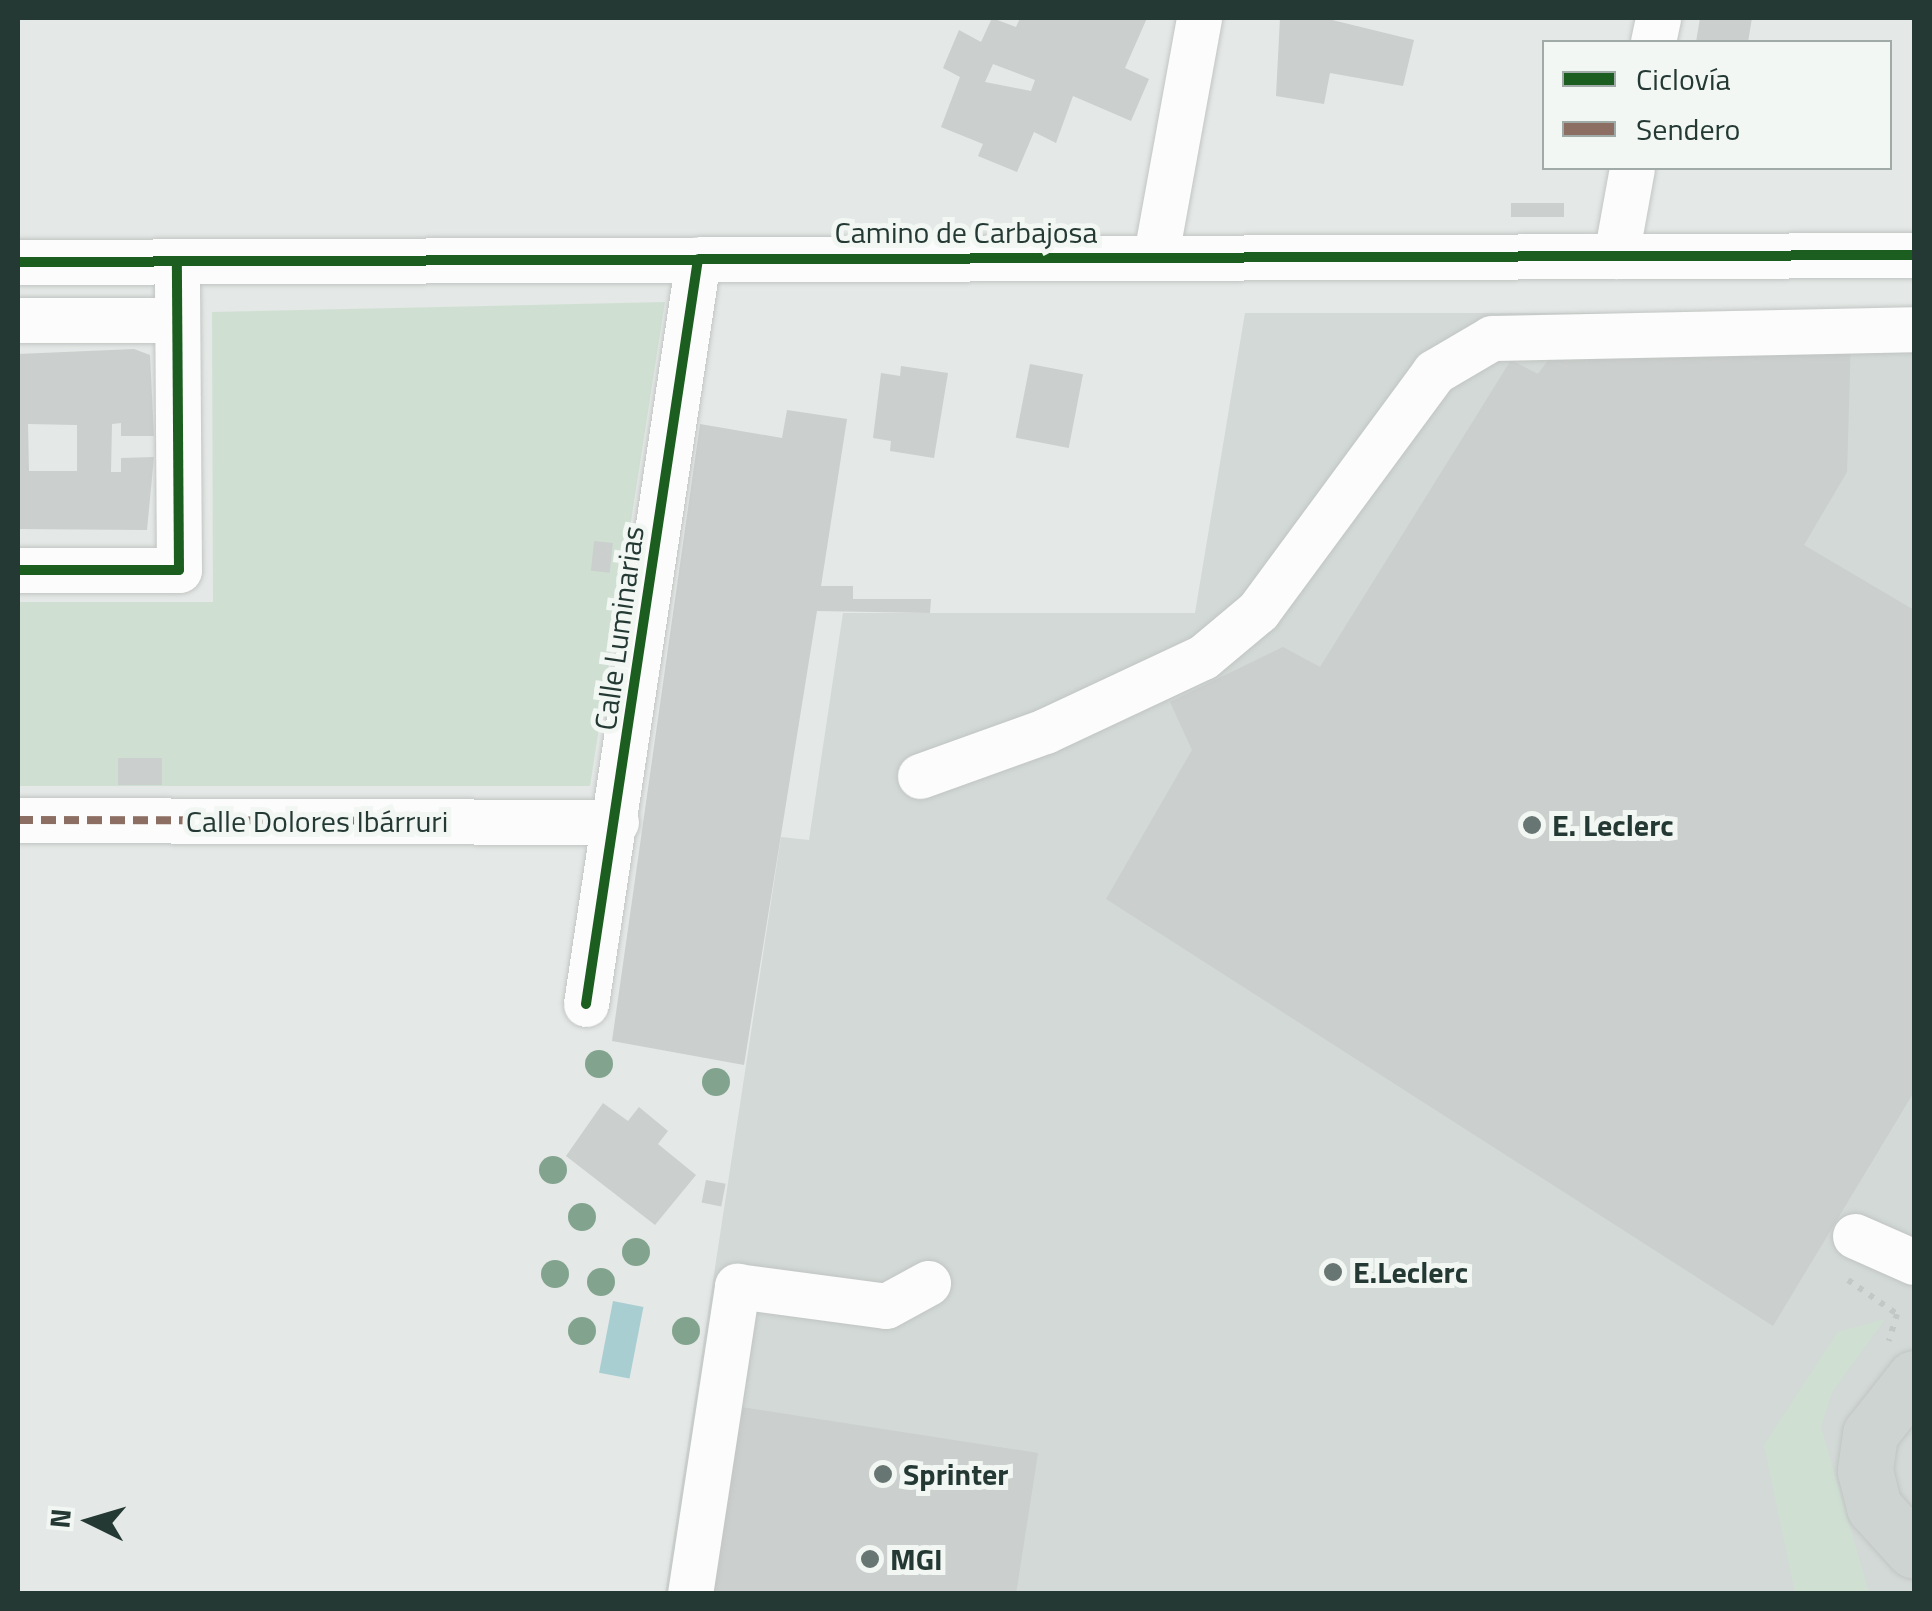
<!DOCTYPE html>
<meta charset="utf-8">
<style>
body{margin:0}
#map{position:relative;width:1932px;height:1611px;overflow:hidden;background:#e4e8e6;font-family:"Titillium Web",sans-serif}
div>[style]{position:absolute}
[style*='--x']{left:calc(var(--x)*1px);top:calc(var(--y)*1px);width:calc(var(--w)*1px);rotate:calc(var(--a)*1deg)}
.built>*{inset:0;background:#d2d9d6}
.green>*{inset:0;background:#cfe0d3}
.water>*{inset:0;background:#a8ced2;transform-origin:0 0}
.building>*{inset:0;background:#cbcfcd;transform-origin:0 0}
.path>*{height:6px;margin-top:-3px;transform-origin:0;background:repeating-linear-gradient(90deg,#c1c8c5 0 5px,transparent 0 13px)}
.roads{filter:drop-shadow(0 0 2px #c1c5c3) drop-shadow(0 0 2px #c1c5c3)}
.minor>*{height:45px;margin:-22.5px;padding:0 22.5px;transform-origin:22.5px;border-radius:22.5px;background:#fbfcfb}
.major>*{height:55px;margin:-27.5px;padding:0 27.5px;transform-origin:27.5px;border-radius:27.5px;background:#ced4d2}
.quiet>*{height:8px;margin-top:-4px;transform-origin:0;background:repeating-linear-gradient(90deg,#8d6e63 0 15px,transparent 0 23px)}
.cycleway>*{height:10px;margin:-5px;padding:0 5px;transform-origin:5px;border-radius:5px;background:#1b5e20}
.trees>*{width:28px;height:28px;margin:-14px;border-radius:50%;background:#82a48e}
.dots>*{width:28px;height:28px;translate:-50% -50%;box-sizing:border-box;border:5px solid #f2f7f4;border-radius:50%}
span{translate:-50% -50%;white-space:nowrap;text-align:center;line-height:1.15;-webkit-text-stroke:10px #f2f7f4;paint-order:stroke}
.street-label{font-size:30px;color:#243933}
.poi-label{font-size:30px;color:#243933;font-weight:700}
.left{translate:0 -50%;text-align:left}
.frame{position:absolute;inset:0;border:20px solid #243933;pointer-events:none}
.legend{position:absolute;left:1542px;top:40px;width:350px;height:130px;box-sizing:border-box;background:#f2f7f4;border:2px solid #a0aba7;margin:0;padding:12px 18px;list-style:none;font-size:30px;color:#243933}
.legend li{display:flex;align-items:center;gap:20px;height:50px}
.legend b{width:50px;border:2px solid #a0aba7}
.north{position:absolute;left:40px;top:1471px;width:100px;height:100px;-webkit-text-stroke:8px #f2f7f4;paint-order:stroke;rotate:275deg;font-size:28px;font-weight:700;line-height:40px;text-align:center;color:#243933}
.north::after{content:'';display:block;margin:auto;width:35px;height:45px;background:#243933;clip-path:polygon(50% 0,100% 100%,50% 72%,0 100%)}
</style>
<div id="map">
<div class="built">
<div style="clip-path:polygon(1245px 313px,1914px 313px,1914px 1593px,665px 1594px,781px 837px,809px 840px,843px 613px,1195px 613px)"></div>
</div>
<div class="green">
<div style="clip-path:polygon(665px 302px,590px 786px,18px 786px,18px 602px,213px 602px,212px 312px)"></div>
<div style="clip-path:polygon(1885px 1319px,1832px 1392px,1821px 1427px,1869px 1593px,1795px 1593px,1764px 1445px,1838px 1332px)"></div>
</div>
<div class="water">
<div style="left:613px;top:1301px;width:31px;height:73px;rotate:11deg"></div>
</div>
<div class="building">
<div style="clip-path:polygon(evenodd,992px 18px,1016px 27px,1020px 18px,1147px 18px,1125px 68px,1149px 79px,1131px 121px,1073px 96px,1056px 143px,1034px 132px,1017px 172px,978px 156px,983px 144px,941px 127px,960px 77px,943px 68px,959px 30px,981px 42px,992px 18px,993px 64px,1035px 80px,1031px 91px,985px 82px,993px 64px)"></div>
<div style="clip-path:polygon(1280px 18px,1324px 18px,1414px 40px,1403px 86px,1330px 73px,1324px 104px,1276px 96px)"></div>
<div style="clip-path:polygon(1700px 18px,1752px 18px,1748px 42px,1696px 42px)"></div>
<div style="left:1511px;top:203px;width:53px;height:14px"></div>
<div style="clip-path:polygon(1851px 337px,1847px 472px,1804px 545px,1914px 610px,1914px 1092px,1773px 1326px,1106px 899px,1192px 750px,1170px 702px,1283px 647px,1320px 667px,1511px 360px,1538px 374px,1560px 344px)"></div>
<div style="clip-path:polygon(evenodd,134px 349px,150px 355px,154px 436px,121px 436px,121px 423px,112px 424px,111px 472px,121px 472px,121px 458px,154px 457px,147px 530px,18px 529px,18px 354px,134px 349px,28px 424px,77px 425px,77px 471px,29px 471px,28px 424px)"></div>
<div style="left:1030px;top:364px;width:54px;height:75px;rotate:11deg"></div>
<div style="clip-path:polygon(901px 366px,948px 373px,934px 458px,890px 451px,891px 441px,873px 438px,881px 373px,900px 376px)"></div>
<div style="clip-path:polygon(787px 410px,847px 419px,821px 586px,853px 586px,853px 599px,931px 599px,930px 613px,817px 611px,744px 1065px,612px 1041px,700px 424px,782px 438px)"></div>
<div style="left:594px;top:541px;width:19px;height:30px;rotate:6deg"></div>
<div style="left:162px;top:758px;width:27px;height:44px;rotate:90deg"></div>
<div style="clip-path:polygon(603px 1103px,628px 1121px,639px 1107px,668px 1131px,658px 1144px,696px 1175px,655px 1225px,566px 1156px)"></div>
<div style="left:706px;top:1180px;width:20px;height:23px;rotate:11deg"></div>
<div style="clip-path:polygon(741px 1407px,1038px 1453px,1016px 1594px,713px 1594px)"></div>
</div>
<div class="path">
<div style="--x:1848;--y:1280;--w:60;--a:34.8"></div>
<div style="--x:1897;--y:1314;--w:28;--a:107"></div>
</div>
<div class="roads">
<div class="minor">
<div style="--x:1653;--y:42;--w:25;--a:-78"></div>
<div style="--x:1156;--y:255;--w:241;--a:-79.7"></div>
<div style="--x:1616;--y:256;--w:89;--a:-79.7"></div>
<div style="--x:18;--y:262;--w:1896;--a:-0.21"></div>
<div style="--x:18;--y:320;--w:159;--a:0"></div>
<div style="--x:18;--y:570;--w:161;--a:0"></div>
<div style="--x:179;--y:570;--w:307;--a:-90.4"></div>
<div style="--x:920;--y:776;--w:133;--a:-19.8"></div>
<div style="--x:1045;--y:731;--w:174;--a:-25.1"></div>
<div style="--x:1203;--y:657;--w:72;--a:-39.9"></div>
<div style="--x:1258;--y:611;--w:297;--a:-53.6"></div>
<div style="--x:1434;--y:372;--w:67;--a:-30.4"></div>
<div style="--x:1492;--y:338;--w:422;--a:-1.2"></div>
<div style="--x:18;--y:820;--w:598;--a:0.19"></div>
<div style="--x:586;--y:1004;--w:753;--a:-81.45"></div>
<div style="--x:1855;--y:1236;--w:64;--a:23.8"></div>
<div style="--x:690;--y:1594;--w:312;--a:-81.3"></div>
<div style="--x:737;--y:1286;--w:150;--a:7.6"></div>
<div style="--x:886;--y:1306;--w:48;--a:-28.7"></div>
</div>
<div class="major">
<div style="--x:1914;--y:1378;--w:71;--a:128.2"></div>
<div style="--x:1870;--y:1434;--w:37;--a:98"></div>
<div style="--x:1865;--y:1471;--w:37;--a:76"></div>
<div style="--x:1874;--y:1507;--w:59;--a:47.7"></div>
</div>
</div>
<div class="quiet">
<div style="--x:18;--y:820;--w:420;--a:0.1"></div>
</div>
<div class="cycleway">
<div style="--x:18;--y:262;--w:1896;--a:-0.21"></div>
<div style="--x:18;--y:570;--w:161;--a:0"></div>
<div style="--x:179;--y:570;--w:307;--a:-90.4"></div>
<div style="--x:586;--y:1004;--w:753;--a:-81.45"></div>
</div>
<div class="trees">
<div style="left:599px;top:1064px"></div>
<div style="left:716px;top:1082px"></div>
<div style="left:553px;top:1170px"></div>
<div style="left:582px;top:1217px"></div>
<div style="left:636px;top:1252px"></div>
<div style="left:555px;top:1274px"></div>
<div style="left:601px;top:1282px"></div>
<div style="left:582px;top:1331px"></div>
<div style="left:686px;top:1331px"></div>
</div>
<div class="dots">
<div style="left:1532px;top:825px;background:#677672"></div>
<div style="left:1333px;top:1272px;background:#677672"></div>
<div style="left:883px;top:1474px;background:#677672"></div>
<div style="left:870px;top:1559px;background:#677672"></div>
</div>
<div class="street-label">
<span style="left:966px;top:232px">Camino de Carbajosa</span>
<span style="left:619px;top:628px;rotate:-82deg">Calle Luminarias</span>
<span style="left:317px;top:821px">Calle Dolores Ibárruri</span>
</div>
<div class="poi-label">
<span class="left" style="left:1552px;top:825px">E. Leclerc</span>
<span class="left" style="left:1353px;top:1272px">E.Leclerc</span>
<span class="left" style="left:903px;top:1474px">Sprinter</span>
<span class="left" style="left:890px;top:1559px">MGI</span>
</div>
<div class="frame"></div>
<ul class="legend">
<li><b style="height:12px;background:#1b5e20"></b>Ciclovía</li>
<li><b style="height:12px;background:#8d6e63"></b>Sendero</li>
</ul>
<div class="north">N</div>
</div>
